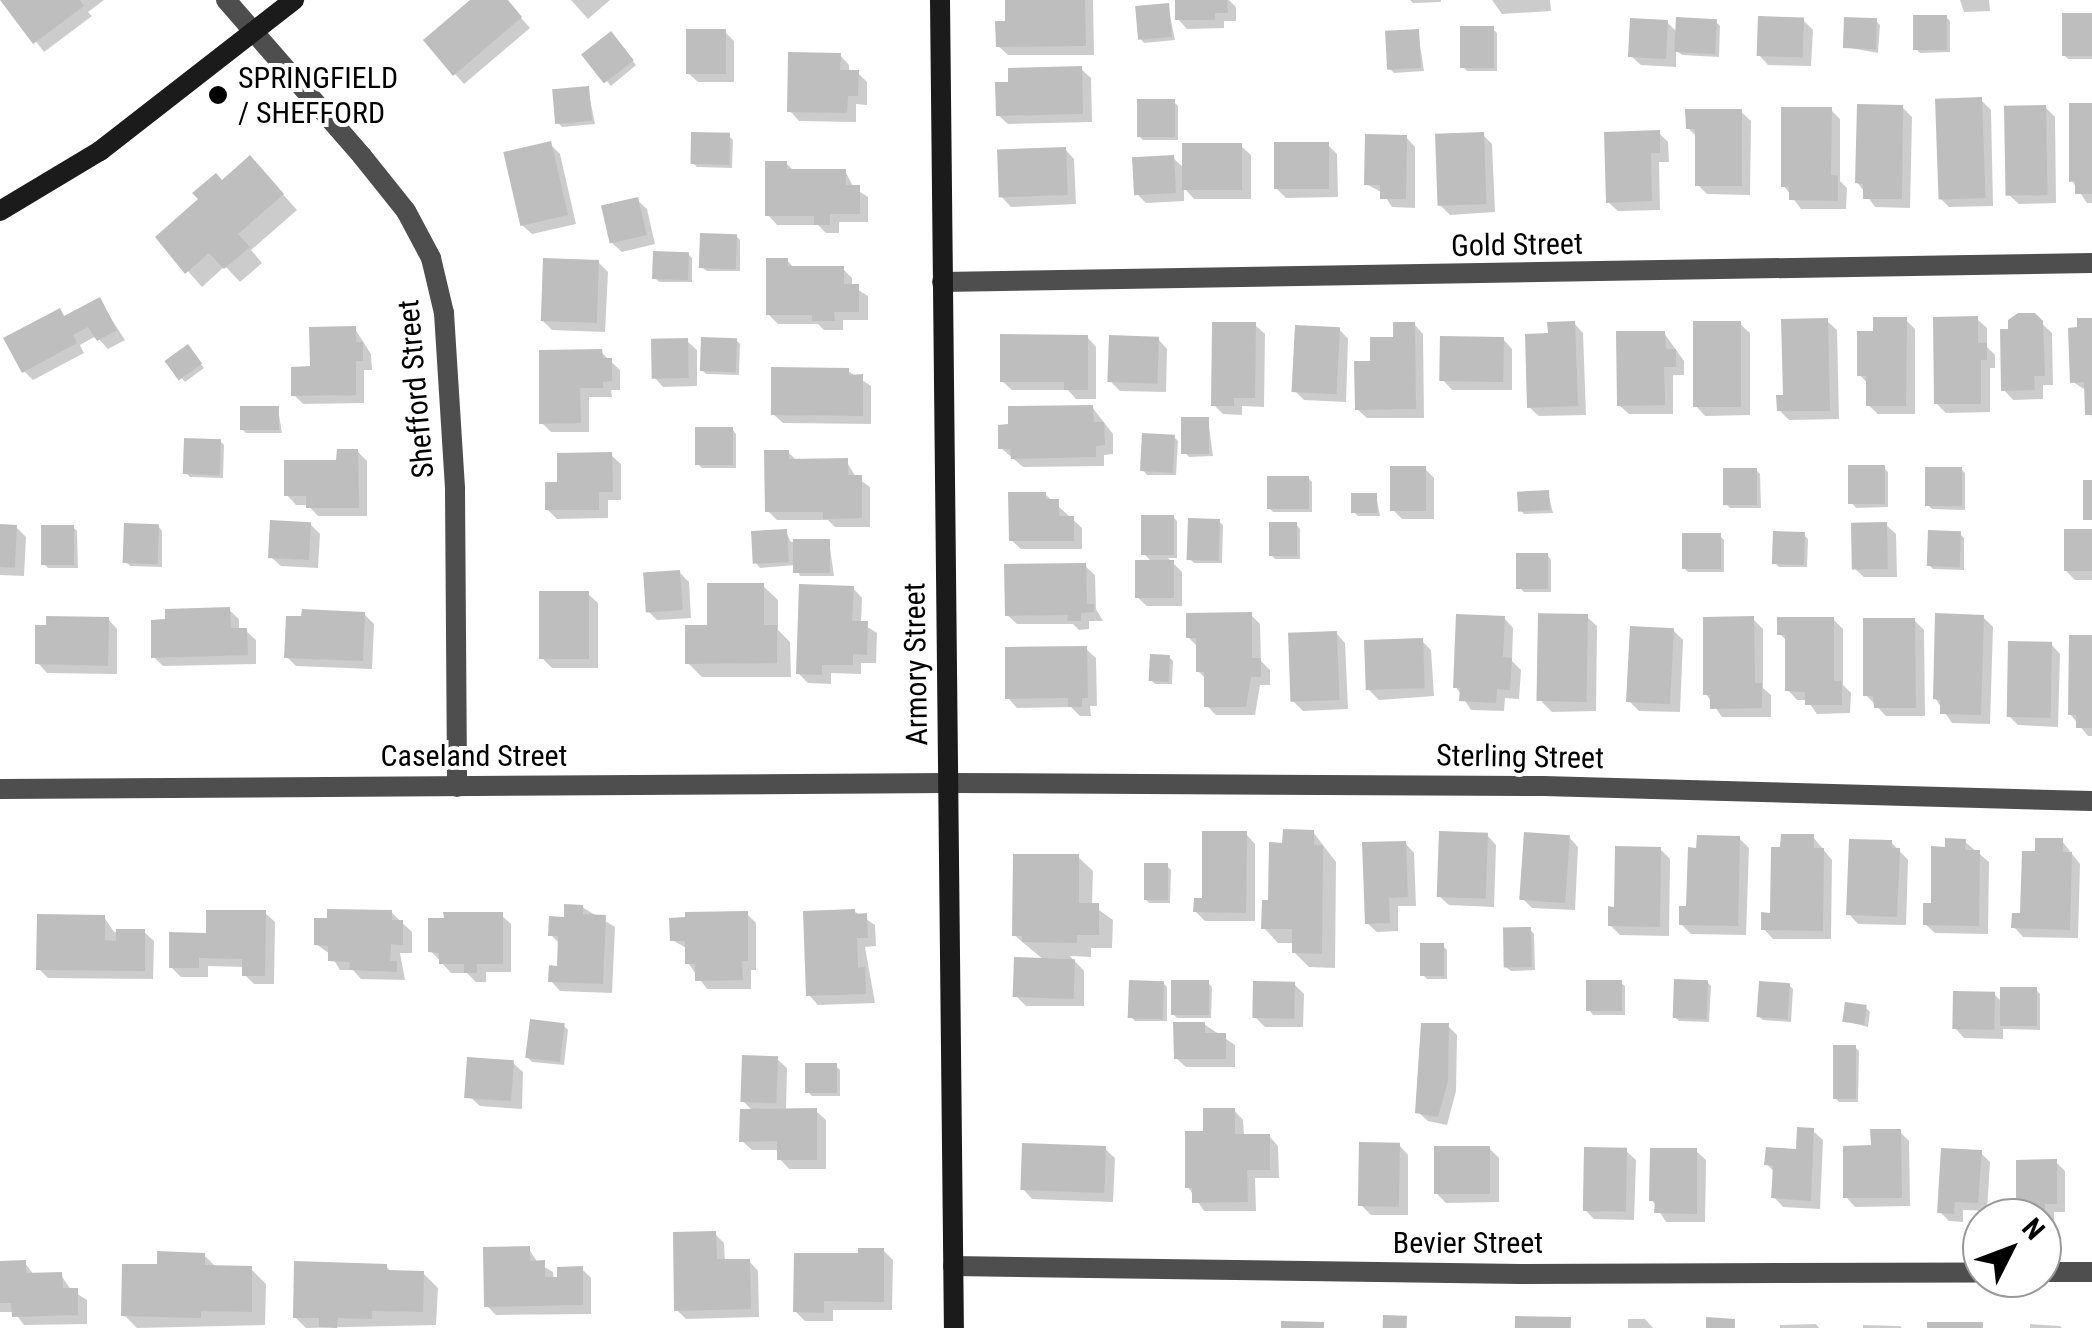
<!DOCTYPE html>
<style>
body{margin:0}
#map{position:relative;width:2092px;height:1328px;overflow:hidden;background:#fff;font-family:"Roboto Condensed",sans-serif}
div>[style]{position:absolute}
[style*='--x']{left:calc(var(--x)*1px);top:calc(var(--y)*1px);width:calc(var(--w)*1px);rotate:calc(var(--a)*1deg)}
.shadow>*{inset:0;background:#0003}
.building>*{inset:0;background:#bebebe;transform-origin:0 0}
.minor>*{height:20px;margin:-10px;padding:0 10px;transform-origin:10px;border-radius:10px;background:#4e4e4e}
.secondary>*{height:20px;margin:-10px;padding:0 10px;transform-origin:10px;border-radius:10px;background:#1b1b1b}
.dots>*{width:28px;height:28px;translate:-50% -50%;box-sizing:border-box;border:5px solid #fff;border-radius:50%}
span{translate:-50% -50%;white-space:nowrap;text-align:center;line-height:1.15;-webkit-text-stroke:8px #fff;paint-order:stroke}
.poi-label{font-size:30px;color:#000}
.left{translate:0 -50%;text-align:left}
.street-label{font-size:30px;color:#000}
.north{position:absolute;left:1962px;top:1198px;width:100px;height:100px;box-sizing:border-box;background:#fff;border:2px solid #999;border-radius:50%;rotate:48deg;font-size:28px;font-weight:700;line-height:40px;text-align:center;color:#000}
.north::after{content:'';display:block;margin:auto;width:35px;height:45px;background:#000;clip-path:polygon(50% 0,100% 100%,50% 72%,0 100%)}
</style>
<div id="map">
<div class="shadow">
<div style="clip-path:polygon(4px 0,104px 0,88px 12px,92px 16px,44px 52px)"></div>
<div style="clip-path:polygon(474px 0,505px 0,530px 28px,464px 84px,455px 74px)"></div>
<div style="clip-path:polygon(571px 0,610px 0,588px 19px)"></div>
<div style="clip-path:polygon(1007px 0,1093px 0,1094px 55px,1008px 55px,998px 46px,1008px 23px)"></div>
<div style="clip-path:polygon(1177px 0,1229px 0,1236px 7px,1236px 21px,1224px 21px,1224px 28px,1187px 29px,1178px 19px)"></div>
<div style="clip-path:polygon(1410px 0,1441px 0,1441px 2px,1413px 3px)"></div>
<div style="clip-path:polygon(1492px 0,1550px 0,1551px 11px,1502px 14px)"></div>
<div style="clip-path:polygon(1960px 0,1989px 0,1990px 11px,1964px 12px)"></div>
<div style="clip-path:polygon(1168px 6px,1175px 40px,1144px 43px,1140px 38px)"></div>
<div style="clip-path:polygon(2092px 16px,2092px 59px,2068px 59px,2064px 55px)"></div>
<div style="clip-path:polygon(1946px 17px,1950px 21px,1950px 52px,1920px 53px,1916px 49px)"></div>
<div style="clip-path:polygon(1803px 20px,1813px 30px,1811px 66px,1768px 65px,1759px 55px)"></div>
<div style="clip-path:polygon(1876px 21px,1880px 25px,1878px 53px,1845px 47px)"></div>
<div style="clip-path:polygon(1667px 22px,1678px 33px,1716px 22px,1720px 26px,1719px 57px,1682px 55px,1676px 50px,1676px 67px,1641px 65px,1631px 56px)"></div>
<div style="clip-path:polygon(1493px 29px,1497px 33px,1497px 71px,1467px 71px,1463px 67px)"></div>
<div style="clip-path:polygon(725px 32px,734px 41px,734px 82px,698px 82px,688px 73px)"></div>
<div style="clip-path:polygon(1418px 32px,1424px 71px,1394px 73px,1390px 69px)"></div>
<div style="clip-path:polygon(615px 38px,636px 65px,611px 86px,585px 55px)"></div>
<div style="clip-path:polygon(840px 55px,849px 65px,849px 73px,858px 73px,867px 82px,867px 105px,856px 104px,856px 122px,799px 121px,790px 111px)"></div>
<div style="clip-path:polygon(1081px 69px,1091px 78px,1092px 122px,1008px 124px,998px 115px)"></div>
<div style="clip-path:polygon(588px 89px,595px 124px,562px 127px,558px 123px)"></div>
<div style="clip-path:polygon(1981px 100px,1991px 110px,1993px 206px,1949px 207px,1939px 197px)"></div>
<div style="clip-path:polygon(1174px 102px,1178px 106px,1178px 140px,1143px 140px,1139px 136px)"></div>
<div style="clip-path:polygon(2092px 105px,2092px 203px,2087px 203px,2072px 181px)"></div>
<div style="clip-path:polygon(1902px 107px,1912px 117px,1910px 208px,1875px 207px,1857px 182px)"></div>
<div style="clip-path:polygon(2045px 107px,2055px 117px,2056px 203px,2019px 204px,2009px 195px)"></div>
<div style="clip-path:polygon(1831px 110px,1840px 119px,1840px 181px,1847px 188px,1846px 209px,1801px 209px,1784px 186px)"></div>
<div style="clip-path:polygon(1741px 112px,1751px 121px,1750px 195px,1707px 194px,1698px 185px,1698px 138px,1688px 128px)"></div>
<div style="clip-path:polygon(1659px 133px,1668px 142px,1669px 162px,1659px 162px,1660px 210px,1618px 211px,1608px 202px)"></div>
<div style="clip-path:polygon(1483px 135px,1492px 144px,1495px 212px,1450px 215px,1440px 205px)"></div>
<div style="clip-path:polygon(729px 136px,733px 140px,732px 168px,697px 167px,693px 163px)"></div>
<div style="clip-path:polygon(1406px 137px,1415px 147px,1415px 208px,1392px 207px,1383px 193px,1366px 184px)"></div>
<div style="clip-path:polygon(550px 144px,560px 154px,576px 224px,532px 234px,522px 225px)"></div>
<div style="clip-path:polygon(1328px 145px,1337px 154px,1338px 197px,1286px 198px,1276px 188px)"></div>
<div style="clip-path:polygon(1241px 146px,1251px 155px,1251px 199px,1194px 199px,1184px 188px,1184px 201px,1146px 203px,1137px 194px,1173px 158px,1185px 169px)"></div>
<div style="clip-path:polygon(1065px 149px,1074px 159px,1076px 204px,1011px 207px,1002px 197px)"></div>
<div style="clip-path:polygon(786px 163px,794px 171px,845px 171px,854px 188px,868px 197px,868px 222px,839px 222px,839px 233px,826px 233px,818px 225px,777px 225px,768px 215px)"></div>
<div style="clip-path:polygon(264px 173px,297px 210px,251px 250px,262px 263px,240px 282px,225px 266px,202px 287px,158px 237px,223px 183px)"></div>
<div style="clip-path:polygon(637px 200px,647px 209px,655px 244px,622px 252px,612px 243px)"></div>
<div style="clip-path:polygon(736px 236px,740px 240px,740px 271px,707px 271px,702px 267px)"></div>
<div style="clip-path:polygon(688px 254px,692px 258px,692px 282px,659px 282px,655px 278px)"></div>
<div style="clip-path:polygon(787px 260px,795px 269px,843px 269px,852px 278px,852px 286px,868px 296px,868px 320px,843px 320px,843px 330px,824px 330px,818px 324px,778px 324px,768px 314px)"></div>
<div style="clip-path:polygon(598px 262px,608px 272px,605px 332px,552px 330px,542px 320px)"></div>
<div style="clip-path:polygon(99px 300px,125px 340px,108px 349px,96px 336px,80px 345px,84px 353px,33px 380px,24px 371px,59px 311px,66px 318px)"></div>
<div style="clip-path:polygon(2034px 316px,2052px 333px,2053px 385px,2043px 385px,2043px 399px,2013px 400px,2004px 390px,2011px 332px)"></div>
<div style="clip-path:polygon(1977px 319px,1987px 328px,1987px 347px,1995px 355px,1995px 368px,1990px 368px,1990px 412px,1946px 413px,1936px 403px)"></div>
<div style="clip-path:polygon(1906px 320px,1915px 329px,1915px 414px,1878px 414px,1868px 405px,1868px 384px,1860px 375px,1875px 333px)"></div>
<div style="clip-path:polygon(2092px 320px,2092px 418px,2087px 391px,2073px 382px)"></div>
<div style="clip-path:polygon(1827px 321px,1837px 330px,1839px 419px,1789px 420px,1779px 410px)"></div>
<div style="clip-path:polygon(1574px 323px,1583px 333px,1586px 415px,1539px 416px,1529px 407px,1550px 335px)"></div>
<div style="clip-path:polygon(1414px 324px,1423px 334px,1424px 418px,1367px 418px,1357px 409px,1373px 364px)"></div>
<div style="clip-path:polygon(1740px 324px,1750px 333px,1750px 415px,1705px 416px,1696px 406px)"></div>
<div style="clip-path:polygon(1255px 325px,1265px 334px,1264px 407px,1242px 406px,1242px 415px,1223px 414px,1214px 405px)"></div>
<div style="clip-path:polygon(355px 329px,371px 354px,372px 370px,364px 370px,364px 403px,303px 404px,294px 395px,312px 369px)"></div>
<div style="clip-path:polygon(1339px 329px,1348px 339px,1346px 402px,1304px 400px,1295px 391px)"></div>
<div style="clip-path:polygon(1664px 333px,1684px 361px,1684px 375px,1673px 375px,1673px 414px,1629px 414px,1619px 405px)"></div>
<div style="clip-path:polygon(1087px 337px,1096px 347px,1096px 399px,1076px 399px,1068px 390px,1012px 390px,1002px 381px)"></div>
<div style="clip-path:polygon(1158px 339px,1167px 349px,1166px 392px,1120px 391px,1110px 381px)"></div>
<div style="clip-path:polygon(1503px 339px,1512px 349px,1512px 390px,1452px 390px,1443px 380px)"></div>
<div style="clip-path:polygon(736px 340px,740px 344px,739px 375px,706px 374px,702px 370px)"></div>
<div style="clip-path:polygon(687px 341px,697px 350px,697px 386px,663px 387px,654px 377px)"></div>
<div style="clip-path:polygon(191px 352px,204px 368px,185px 382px,169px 362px)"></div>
<div style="clip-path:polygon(601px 352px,620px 370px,620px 390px,611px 390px,612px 397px,589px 397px,589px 432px,551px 432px,542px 423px)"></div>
<div style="clip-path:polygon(848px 371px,871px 386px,871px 424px,783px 423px,773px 414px)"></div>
<div style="clip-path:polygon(1092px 407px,1113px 434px,1113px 454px,1104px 455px,1104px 466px,1023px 467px,1001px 448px)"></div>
<div style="clip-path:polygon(278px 409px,282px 433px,246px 433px,242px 429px)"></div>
<div style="clip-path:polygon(1208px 419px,1213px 456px,1189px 457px,1185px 453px)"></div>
<div style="clip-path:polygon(732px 429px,736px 434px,736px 468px,702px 468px,698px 464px)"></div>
<div style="clip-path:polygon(1174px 437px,1178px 441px,1176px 475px,1147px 475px,1143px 470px)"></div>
<div style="clip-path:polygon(220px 441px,224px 445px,223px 478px,190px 477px,186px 473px)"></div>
<div style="clip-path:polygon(357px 451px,367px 461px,367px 516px,318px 516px,308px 505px,296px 505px,287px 495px)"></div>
<div style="clip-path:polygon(788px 452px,797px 461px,846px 461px,856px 477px,870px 487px,870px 527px,835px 527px,828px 520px,777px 520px,768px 511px)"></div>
<div style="clip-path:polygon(611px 455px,621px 464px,621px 500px,608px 500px,608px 518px,557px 519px,547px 509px,559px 484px)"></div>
<div style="clip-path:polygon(1884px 468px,1888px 472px,1888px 507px,1856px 508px,1852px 503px)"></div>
<div style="clip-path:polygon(1425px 469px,1434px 478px,1434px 519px,1402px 519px,1393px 510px)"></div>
<div style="clip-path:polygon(1961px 469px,1965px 473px,1965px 510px,1932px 509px,1928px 505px)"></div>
<div style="clip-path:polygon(1756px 470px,1760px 474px,1761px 508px,1730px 508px,1726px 504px)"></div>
<div style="clip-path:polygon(1308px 478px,1312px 482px,1312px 512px,1273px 512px,1269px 508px)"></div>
<div style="clip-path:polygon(1548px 493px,1553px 513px,1524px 514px,1520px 510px)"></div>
<div style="clip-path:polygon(1045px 494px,1082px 528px,1082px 549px,1021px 549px,1011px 540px)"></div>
<div style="clip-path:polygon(1376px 495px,1380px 516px,1358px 516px,1354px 512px)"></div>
<div style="clip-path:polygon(1173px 517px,1177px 521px,1177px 558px,1168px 558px,1182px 572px,1182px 606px,1147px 606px,1137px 597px,1152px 562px,1144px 554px)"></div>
<div style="clip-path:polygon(1218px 521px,1223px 525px,1222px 563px,1194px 563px,1190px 559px)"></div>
<div style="clip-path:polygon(310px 524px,320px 534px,318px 568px,281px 566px,271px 557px)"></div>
<div style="clip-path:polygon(1296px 524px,1300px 529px,1300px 559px,1275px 559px,1271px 555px)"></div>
<div style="clip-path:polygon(1886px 525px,1896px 534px,1897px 577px,1864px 577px,1854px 568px)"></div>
<div style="clip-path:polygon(158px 526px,162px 531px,162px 567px,130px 566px,126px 562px)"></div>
<div style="clip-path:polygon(0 527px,16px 527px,26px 537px,24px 576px,0 575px)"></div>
<div style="clip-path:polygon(73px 527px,77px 531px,78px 568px,48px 568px,44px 564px)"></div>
<div style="clip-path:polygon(786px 532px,791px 542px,829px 541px,834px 576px,800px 576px,796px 565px,760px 568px,756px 563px)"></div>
<div style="clip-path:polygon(2092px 532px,2092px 580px,2075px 580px,2065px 570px)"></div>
<div style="clip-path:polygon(1960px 534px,1964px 538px,1964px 570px,1933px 569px,1929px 565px)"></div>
<div style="clip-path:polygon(1804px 535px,1808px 539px,1807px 567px,1779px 567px,1775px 563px)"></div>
<div style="clip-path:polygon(1720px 536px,1724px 540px,1724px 572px,1688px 572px,1684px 568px)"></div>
<div style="clip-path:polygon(1547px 555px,1551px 560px,1551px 592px,1524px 592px,1520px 588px)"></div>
<div style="clip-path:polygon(1085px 566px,1095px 575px,1096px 609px,1103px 621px,1089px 621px,1089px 629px,1079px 630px,1073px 624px,1017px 624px,1007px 615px)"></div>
<div style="clip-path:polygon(679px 572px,689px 582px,691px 618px,657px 620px,648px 611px)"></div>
<div style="clip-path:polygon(763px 586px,778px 600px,778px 630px,790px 642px,791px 677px,702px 677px,688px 663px,709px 627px)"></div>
<div style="clip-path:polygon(853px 588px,862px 598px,861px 623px,877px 633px,876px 663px,861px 663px,861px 674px,831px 673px,831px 684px,808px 683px,798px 673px)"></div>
<div style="clip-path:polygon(588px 594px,598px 603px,598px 668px,552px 668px,542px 658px)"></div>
<div style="clip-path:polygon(229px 610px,239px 619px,239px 631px,246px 631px,256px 640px,256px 664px,163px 666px,154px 657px)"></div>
<div style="clip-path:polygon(364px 614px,374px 624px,372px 669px,296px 666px,287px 657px,303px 619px)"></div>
<div style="clip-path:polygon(1251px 615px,1260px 624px,1261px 661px,1270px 670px,1270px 685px,1260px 685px,1255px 715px,1216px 715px,1207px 706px,1206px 679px,1198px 671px,1198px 647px,1188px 637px)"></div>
<div style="clip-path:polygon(1587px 617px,1597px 626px,1596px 711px,1552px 712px,1542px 702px)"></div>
<div style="clip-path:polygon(1983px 617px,1993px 627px,1990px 724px,1952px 723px,1935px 698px)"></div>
<div style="clip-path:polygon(1504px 618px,1513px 628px,1512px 661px,1521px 670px,1519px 699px,1505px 698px,1504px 711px,1471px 710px,1456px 687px)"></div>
<div style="clip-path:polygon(108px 619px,117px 629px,117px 674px,47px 673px,38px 663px)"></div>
<div style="clip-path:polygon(1753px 619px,1763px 629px,1763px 688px,1771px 695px,1771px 717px,1722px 717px,1706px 694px)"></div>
<div style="clip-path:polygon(1833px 619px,1843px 629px,1843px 685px,1851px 693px,1850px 713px,1817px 714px,1807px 700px,1797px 700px,1788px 690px,1788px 642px,1780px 634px)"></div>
<div style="clip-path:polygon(1914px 620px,1924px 630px,1925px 716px,1886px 716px,1866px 695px)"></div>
<div style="clip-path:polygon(1673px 630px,1683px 640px,1680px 712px,1639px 711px,1629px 701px)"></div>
<div style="clip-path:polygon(1336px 633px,1345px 643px,1348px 709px,1303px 711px,1293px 701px)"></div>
<div style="clip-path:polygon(2092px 637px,2092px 736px,2088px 736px,2070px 714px)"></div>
<div style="clip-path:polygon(1422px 641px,1431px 650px,1434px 696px,1379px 700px,1369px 690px)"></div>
<div style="clip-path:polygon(2051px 644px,2060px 654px,2058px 727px,2018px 725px,2009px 716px)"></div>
<div style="clip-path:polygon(1086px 649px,1096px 658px,1097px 706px,1090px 706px,1091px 716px,1080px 716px,1071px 707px,1017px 708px,1008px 698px)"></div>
<div style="clip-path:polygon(1169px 657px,1173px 661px,1172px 684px,1155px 684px,1151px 680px)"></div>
<div style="clip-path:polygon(1313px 832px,1336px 862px,1335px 968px,1309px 967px,1294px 952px,1294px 943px,1278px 943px,1264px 928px,1285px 846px)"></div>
<div style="clip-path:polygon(1246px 834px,1255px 844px,1255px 921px,1205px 921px,1195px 911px)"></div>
<div style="clip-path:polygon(1487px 835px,1496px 845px,1494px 907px,1449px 905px,1439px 896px)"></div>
<div style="clip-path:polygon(1569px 837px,1578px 847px,1575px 910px,1532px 908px,1523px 899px)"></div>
<div style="clip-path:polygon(1813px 837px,1832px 860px,1831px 939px,1773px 939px,1764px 929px,1772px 915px,1783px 849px)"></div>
<div style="clip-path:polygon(1739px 838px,1749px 848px,1746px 935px,1691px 934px,1681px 924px,1688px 908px)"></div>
<div style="clip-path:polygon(1964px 841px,1989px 862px,1988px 934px,1935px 933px,1925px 924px)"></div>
<div style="clip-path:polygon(2062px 841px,2080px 864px,2078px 938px,2023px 937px,2014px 927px,2023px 916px,2037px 854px)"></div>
<div style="clip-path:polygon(1891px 842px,1908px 860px,1906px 925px,1858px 924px,1849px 914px)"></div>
<div style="clip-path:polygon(1405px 843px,1414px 853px,1416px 906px,1398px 906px,1398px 931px,1377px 932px,1367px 923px)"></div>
<div style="clip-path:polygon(1660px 849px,1670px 859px,1669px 936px,1620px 935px,1610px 925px,1617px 910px)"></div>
<div style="clip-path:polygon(1078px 857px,1093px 871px,1092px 905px,1113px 920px,1112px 948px,1091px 948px,1091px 957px,1070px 956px,1084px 971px,1084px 1006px,1026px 1006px,1016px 996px,1044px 960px,1014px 935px)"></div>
<div style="clip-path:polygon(1167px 866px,1171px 870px,1170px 903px,1149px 903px,1145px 899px)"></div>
<div style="clip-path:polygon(582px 907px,615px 927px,612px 993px,560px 991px,551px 981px,560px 968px,561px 945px,551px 935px)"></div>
<div style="clip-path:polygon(854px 911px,875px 925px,876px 946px,865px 947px,875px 1003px,818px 1005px,809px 995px)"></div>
<div style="clip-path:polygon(391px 912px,412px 932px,412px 953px,400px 953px,405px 980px,361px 979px,353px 970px,340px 970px,330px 954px,316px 944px)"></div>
<div style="clip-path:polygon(265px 913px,275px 922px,274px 984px,254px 984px,245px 975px,245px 967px,208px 966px,208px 977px,181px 977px,171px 967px,208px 936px)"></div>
<div style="clip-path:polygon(747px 914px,756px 923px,756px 970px,751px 970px,751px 989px,707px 989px,688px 963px,688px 949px,672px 940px)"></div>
<div style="clip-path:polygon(501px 915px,511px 924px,511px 972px,486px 972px,486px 982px,476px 982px,467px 973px,451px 973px,431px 951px)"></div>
<div style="clip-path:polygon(104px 917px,114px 932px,144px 932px,154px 941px,153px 979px,48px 978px,39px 969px)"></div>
<div style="clip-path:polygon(1530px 929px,1534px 934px,1535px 970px,1511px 971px,1506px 967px)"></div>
<div style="clip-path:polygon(1443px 946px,1447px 950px,1447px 979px,1427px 979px,1423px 975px)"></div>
<div style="clip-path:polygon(1620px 982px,1625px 986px,1625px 1015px,1593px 1015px,1589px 1010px)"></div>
<div style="clip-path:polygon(1707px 982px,1711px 986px,1709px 1022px,1679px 1021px,1675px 1017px)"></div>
<div style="clip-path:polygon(1163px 983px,1167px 987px,1167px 1021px,1135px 1021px,1131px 1017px)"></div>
<div style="clip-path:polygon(1208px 983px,1212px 987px,1211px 1018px,1177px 1018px,1173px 1014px)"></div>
<div style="clip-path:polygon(1294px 984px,1304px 994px,1303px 1027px,1265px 1027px,1255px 1017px)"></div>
<div style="clip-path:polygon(1789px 985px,1793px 989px,1791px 1022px,1763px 1020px,1758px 1016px)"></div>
<div style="clip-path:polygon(2036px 990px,2040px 994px,2040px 1030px,2003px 1029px,2003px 1039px,1964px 1038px,1955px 1028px,1994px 994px,2002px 1002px)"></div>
<div style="clip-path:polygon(1866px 1008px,1870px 1012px,1868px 1027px,1845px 1021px)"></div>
<div style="clip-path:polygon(1204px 1024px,1235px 1045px,1235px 1067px,1186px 1067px,1176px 1058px)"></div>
<div style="clip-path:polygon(1447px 1025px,1457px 1035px,1456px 1091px,1447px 1125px,1428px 1121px,1418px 1112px)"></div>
<div style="clip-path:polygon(564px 1026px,568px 1030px,564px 1065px,532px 1062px,528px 1058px)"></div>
<div style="clip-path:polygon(1855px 1047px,1859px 1051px,1858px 1102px,1839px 1102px,1835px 1098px)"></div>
<div style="clip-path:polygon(777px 1059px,787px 1068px,786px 1111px,816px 1111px,826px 1120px,826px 1169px,789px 1169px,780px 1159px,780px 1150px,752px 1150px,742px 1141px,753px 1111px,743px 1101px)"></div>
<div style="clip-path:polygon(513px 1063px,523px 1072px,522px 1109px,480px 1106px,470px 1097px)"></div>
<div style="clip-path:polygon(836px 1066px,840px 1070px,840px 1096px,812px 1096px,808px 1092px)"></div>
<div style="clip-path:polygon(1234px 1110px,1243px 1120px,1244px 1136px,1269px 1136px,1278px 1146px,1279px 1178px,1255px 1178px,1256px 1211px,1204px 1211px,1188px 1187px,1206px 1133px)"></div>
<div style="clip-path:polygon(1813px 1131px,1823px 1140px,1820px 1209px,1783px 1207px,1774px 1197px,1775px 1173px,1767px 1164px,1798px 1151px)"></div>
<div style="clip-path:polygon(1900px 1132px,1909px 1141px,1910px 1206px,1855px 1207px,1846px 1197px,1873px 1148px)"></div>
<div style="clip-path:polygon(1399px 1145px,1408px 1155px,1408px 1215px,1371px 1215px,1361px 1205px)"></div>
<div style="clip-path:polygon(1489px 1148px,1499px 1158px,1499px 1202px,1446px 1203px,1436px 1193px)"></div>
<div style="clip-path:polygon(1105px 1149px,1115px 1158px,1113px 1202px,1032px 1199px,1023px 1189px)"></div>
<div style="clip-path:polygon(1626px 1151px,1636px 1160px,1634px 1220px,1594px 1219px,1585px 1210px)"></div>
<div style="clip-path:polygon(1696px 1151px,1706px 1160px,1705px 1222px,1666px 1222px,1652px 1200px)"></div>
<div style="clip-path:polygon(1981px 1153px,1990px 1162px,1987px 1211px,1963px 1210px,1963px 1222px,1949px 1221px,1940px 1212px)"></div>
<div style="clip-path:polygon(2056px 1162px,2065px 1171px,2065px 1212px,2054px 1212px,2054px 1220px,2042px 1220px,2019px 1205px)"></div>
<div style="clip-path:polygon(715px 1234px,724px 1243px,725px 1262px,749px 1261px,758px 1271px,759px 1317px,686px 1319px,677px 1310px)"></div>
<div style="clip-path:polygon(529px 1249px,538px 1263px,553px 1272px,554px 1280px,582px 1269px,591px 1278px,591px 1314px,496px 1315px,487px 1306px)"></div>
<div style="clip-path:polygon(883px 1250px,893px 1260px,892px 1310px,833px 1310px,833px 1321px,805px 1321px,795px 1311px,860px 1256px)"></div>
<div style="clip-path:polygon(204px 1255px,217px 1268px,251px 1269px,266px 1284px,265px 1325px,137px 1328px,124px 1315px,159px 1267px)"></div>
<div style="clip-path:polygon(25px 1263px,34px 1275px,61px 1275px,71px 1290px,87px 1300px,87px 1324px,24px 1325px,14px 1312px,0 1312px,0 1264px)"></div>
<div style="clip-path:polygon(386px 1266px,392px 1273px,423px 1273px,438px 1288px,436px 1325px,306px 1328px,295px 1317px)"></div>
<div style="clip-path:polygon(1628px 1319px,1645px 1319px,1653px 1328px,1628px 1328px)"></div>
<div style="clip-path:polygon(1816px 1324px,1819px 1328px,1780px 1328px,1780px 1325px)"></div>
<div style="clip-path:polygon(2030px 1324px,2060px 1326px,2062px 1328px,2030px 1328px)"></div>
<div style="clip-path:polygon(1863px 1325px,1900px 1326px,1902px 1328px,1863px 1328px)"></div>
</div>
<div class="building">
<div style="clip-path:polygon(0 0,80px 0,84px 6px,33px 44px)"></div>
<div style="clip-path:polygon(470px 0,508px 0,522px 17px,453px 76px,423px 40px)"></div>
<div style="clip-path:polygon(1005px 0,1085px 0,1086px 46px,996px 47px,995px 21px,1005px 21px)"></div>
<div style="clip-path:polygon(1175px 0,1227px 0,1228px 13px,1215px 13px,1215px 20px,1175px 20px)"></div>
<div style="left:1169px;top:3px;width:34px;height:34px;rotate:85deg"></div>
<div style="left:2062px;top:13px;width:30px;height:43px"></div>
<div style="left:1913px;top:15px;width:34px;height:35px"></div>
<div style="left:1758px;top:16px;width:46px;height:40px;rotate:2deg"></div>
<div style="left:1676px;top:17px;width:41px;height:35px;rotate:3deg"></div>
<div style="left:1844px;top:17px;width:33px;height:31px;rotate:2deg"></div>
<div style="left:1630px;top:18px;width:38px;height:39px;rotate:3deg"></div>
<div style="left:1460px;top:26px;width:34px;height:42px"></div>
<div style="left:686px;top:29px;width:40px;height:45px"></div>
<div style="left:1419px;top:29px;width:39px;height:34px;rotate:87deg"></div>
<div style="left:611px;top:31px;width:37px;height:38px;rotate:52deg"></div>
<div style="clip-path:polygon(788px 52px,841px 53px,840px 70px,859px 70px,858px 96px,848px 96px,847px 113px,787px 112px)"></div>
<div style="clip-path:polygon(1082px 66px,1083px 114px,996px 116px,995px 82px,1008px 82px,1008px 68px)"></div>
<div style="left:589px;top:86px;width:35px;height:37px;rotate:85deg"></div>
<div style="left:1982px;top:97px;width:101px;height:47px;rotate:88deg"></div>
<div style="left:1137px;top:99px;width:38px;height:38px"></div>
<div style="clip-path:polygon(2069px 103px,2092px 103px,2092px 194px,2075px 194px,2075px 181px,2069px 182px)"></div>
<div style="clip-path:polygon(1857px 104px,1903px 105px,1902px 199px,1863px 199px,1863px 184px,1855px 183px)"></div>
<div style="left:2046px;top:105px;width:90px;height:42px;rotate:89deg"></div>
<div style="clip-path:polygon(1781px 107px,1832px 107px,1831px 175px,1838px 176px,1838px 201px,1789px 200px,1789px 187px,1781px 187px)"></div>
<div style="clip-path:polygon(1685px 109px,1742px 109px,1742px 186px,1695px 186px,1695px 129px,1686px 129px)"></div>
<div style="clip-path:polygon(1660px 130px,1660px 153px,1651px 153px,1652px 201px,1606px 203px,1604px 132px)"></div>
<div style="left:691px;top:132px;width:39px;height:32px;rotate:1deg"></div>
<div style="left:1484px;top:132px;width:72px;height:49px;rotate:88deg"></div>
<div style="clip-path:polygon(1365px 134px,1407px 135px,1406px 199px,1380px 199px,1380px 185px,1364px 185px)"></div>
<div style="left:551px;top:141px;width:76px;height:49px;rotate:77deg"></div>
<div style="left:1274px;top:142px;width:55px;height:47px"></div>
<div style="left:1242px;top:143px;width:47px;height:60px;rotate:90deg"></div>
<div style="left:1066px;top:147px;width:48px;height:69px;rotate:88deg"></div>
<div style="clip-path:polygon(250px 155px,284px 194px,238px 234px,250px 247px,224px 269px,209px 253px,185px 274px,155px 237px,198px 199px,192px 193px,216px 173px,222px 180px)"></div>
<div style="left:1174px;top:155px;width:38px;height:42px;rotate:87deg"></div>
<div style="clip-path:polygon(765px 161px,787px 161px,787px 169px,846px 169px,846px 185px,860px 185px,860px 214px,830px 214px,830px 225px,814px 225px,814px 216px,765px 216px)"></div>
<div style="left:638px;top:197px;width:39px;height:38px;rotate:77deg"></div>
<div style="left:700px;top:233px;width:37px;height:35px;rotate:2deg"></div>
<div style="left:653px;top:251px;width:36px;height:28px;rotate:2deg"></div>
<div style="left:543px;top:258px;width:56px;height:63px;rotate:2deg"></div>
<div style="clip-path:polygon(766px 258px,788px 258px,788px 266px,844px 266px,844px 284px,859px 284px,859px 312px,834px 312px,835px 321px,812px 321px,812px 315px,766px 315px)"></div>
<div style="clip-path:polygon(100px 297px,117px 330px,97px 341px,88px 327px,73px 335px,77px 343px,22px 373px,3px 338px,60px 308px,64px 316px)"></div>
<div style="clip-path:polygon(2018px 313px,2035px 313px,2043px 321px,2045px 376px,2034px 376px,2035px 390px,2001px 391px,2000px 329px,2008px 329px,2008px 320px)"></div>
<div style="clip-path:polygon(1978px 316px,1978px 343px,1987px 343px,1987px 360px,1981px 360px,1981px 404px,1934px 404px,1933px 317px)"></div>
<div style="clip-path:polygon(1873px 317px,1907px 317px,1906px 406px,1866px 406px,1866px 376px,1857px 376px,1857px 331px,1873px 331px)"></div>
<div style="clip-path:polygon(1828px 318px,1830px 411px,1777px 411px,1776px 395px,1783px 395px,1781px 319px)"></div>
<div style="clip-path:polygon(2077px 318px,2092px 318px,2092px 415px,2085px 415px,2084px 382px,2070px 383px,2068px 328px,2077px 327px)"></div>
<div style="clip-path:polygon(1575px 321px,1578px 406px,1527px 408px,1525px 334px,1548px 333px,1547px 322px)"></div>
<div style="left:1693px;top:321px;width:48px;height:86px"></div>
<div style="clip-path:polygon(1212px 322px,1256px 322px,1255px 398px,1234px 398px,1234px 406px,1211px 406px)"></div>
<div style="clip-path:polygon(1393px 322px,1415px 322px,1416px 409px,1355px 410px,1354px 361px,1370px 361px,1370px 337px,1393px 337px)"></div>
<div style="left:1295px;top:325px;width:45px;height:67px;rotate:3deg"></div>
<div style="clip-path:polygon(356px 326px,356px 342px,363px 342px,363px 361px,356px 361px,356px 395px,291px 396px,291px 367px,310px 366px,309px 327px)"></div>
<div style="clip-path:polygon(1616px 331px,1665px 331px,1666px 349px,1676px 349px,1676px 367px,1664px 367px,1665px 405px,1617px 406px)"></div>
<div style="clip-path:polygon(1000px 334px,1088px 335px,1088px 390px,1064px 390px,1064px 382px,1000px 382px)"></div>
<div style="left:1109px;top:335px;width:50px;height:47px;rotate:2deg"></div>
<div style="left:1440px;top:336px;width:64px;height:45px;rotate:1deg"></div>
<div style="left:701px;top:337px;width:36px;height:34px;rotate:2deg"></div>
<div style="left:688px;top:338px;width:40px;height:37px;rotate:89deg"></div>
<div style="left:188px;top:344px;width:24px;height:29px;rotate:54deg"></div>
<div style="clip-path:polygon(602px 349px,603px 358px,612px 358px,612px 381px,603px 382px,603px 388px,580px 388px,581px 423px,539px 424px,539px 350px)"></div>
<div style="clip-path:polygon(771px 367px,849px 368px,849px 375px,863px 374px,863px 416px,771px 415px)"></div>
<div style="clip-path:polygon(1093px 405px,1094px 422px,1104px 422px,1105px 445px,1096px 446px,1096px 457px,1011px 459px,1010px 449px,998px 449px,998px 425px,1008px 424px,1008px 406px)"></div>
<div style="left:240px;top:406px;width:39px;height:24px"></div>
<div style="left:1181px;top:417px;width:28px;height:37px"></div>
<div style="left:695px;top:427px;width:38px;height:38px"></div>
<div style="left:1142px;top:433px;width:33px;height:38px;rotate:3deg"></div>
<div style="left:184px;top:438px;width:37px;height:36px;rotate:2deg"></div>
<div style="clip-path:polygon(337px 449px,358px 449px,359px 508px,306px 508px,306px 496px,284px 496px,284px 460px,336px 460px)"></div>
<div style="clip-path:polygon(764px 450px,789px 450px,789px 459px,848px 458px,848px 475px,862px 475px,862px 518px,823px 519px,823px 512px,765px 512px)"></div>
<div style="clip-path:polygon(612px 452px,613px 492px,599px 492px,599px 510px,545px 510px,545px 482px,557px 482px,557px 453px)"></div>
<div style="left:1885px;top:465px;width:39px;height:37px;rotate:90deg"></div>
<div style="left:1390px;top:466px;width:36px;height:45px"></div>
<div style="left:1925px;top:467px;width:37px;height:39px"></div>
<div style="left:1723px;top:468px;width:34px;height:37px"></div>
<div style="left:1267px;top:476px;width:42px;height:33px"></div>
<div style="left:2083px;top:480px;width:9px;height:40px"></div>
<div style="left:1549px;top:490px;width:20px;height:32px;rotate:87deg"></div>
<div style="clip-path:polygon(1008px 492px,1046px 492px,1046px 499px,1059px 499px,1059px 516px,1074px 516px,1074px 541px,1009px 541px)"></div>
<div style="left:1351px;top:493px;width:26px;height:20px"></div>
<div style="left:1141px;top:515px;width:33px;height:40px"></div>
<div style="left:1188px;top:518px;width:32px;height:42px;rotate:2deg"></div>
<div style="left:270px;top:520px;width:41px;height:38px;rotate:3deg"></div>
<div style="left:1269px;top:522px;width:28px;height:34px"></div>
<div style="left:1887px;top:522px;width:47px;height:36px;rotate:89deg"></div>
<div style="left:124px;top:523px;width:35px;height:40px;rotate:2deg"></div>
<div style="left:0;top:524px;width:17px;height:43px;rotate:3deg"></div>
<div style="left:41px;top:525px;width:33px;height:40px"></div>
<div style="left:787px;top:529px;width:33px;height:36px;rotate:87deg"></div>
<div style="left:2064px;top:529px;width:28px;height:42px"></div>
<div style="left:1928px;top:530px;width:33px;height:36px;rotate:2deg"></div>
<div style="left:1773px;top:531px;width:32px;height:33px;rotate:2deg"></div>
<div style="left:1682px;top:533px;width:39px;height:36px"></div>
<div style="left:793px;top:539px;width:37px;height:34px"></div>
<div style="left:1548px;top:553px;width:36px;height:32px;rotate:90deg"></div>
<div style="left:1135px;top:560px;width:39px;height:38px"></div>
<div style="clip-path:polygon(1086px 563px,1087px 604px,1094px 604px,1094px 612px,1081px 613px,1081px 621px,1067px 621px,1068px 615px,1005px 616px,1004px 564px)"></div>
<div style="left:680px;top:570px;width:40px;height:37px;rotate:86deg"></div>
<div style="clip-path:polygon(707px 583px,764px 583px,764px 625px,777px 625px,777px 663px,685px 664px,685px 625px,707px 625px)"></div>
<div style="clip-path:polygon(799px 584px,854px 586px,852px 621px,868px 621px,867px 655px,853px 654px,853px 665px,822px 665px,822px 675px,796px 674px)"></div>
<div style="left:539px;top:591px;width:50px;height:68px"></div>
<div style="clip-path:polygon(230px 607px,231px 628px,247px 628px,248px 655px,151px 658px,151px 620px,165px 619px,165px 609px)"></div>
<div style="clip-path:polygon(302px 609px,365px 612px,363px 661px,284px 658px,286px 616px,301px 616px)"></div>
<div style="clip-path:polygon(1252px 612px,1252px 658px,1261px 658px,1261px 677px,1251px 677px,1246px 707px,1204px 707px,1204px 672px,1196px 672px,1196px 638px,1186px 638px,1186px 613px)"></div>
<div style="clip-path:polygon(1935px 613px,1984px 615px,1981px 715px,1940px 714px,1940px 700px,1933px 699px)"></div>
<div style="clip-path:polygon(1456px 614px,1505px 616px,1503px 657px,1512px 658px,1510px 690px,1497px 689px,1496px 703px,1459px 701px,1460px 688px,1453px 688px)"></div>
<div style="left:1588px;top:614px;width:88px;height:50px;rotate:91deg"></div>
<div style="clip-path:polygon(46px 616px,109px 617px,108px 666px,35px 664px,35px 625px,46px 625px)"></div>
<div style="clip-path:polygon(1754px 616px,1755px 683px,1762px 683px,1762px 708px,1710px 709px,1710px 695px,1703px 695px,1703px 617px)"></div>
<div style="clip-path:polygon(1777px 617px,1834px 617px,1834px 681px,1842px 681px,1842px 705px,1805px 705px,1805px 692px,1785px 691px,1785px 635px,1777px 635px)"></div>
<div style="clip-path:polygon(1863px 618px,1915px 618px,1916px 708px,1874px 708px,1873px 696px,1863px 696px)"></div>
<div style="left:1630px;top:626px;width:44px;height:76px;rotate:3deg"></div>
<div style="left:1337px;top:631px;width:69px;height:49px;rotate:88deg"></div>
<div style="clip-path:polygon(2069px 635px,2092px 635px,2092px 728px,2076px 728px,2076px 715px,2068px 715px)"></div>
<div style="left:1423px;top:638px;width:50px;height:59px;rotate:88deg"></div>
<div style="left:2008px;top:641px;width:44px;height:76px;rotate:1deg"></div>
<div style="clip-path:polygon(1087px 646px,1088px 698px,1082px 698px,1082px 707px,1068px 707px,1068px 698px,1005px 699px,1005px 647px)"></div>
<div style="left:1150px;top:654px;width:20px;height:27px;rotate:3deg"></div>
<div style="clip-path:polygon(1283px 829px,1314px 830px,1314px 845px,1323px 845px,1322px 954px,1292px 953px,1292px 929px,1261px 929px,1262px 900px,1268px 900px,1269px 842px,1282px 843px)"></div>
<div style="clip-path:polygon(1202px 831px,1247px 831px,1246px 913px,1193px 912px,1194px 898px,1202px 898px)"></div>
<div style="left:1439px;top:831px;width:49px;height:66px;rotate:2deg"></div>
<div style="left:1524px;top:832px;width:46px;height:68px;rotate:4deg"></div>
<div style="clip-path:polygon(1781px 834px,1814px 834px,1814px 848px,1824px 848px,1823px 931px,1761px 930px,1761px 912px,1770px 913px,1771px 847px,1780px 847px)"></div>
<div style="clip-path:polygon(1697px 835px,1740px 836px,1738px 926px,1679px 925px,1679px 906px,1686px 906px,1688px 847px,1696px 848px)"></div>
<div style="clip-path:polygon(1945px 838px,1966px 839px,1965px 850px,1980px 850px,1979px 926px,1923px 925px,1923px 903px,1931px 903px,1931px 846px,1945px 847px)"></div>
<div style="clip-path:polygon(2035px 838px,2063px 838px,2063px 852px,2072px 852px,2070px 930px,2011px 928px,2012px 913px,2020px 913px,2022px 851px,2035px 851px)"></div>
<div style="clip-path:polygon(1849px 839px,1892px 840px,1892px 848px,1900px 848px,1897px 917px,1846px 915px)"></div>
<div style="clip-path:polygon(1406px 841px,1408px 897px,1389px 898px,1390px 923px,1365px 924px,1362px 842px)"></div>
<div style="clip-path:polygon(1615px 846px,1661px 847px,1660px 927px,1608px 926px,1608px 906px,1614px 907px)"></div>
<div style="clip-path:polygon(1013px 854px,1079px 854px,1079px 903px,1099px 903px,1099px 935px,1077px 935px,1077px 943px,1022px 942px,1022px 936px,1012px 936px)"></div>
<div style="left:1144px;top:863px;width:24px;height:37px"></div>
<div style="clip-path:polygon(564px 904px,583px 905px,583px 914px,606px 915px,603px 984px,548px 982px,549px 965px,557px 966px,558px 936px,548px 936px,549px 916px,564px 917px)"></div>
<div style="clip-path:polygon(327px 909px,392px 910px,392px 920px,403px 920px,403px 945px,391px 944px,390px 961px,397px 961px,397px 972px,349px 970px,350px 962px,328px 961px,328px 946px,314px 945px,314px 918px,327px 918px)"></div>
<div style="clip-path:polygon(855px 909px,855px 914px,867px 913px,868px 938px,857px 938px,858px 968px,865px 967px,866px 994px,806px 996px,803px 911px)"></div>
<div style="clip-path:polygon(206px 910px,266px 910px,265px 976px,242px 976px,242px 959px,199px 958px,199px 968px,169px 968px,169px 932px,206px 933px)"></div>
<div style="clip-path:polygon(748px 911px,748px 961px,742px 961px,743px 980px,695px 981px,695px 964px,685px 964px,685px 941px,670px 941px,669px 918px,685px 917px,685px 912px)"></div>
<div style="clip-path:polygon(443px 912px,503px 912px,503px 964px,477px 964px,477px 973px,464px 973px,464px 964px,439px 964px,439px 953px,428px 952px,428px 918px,444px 918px)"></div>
<div style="clip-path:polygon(37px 914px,105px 915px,105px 940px,116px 941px,116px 929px,145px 929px,145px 971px,36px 970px)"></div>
<div style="left:1531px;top:927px;width:40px;height:28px;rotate:89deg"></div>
<div style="left:1420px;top:943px;width:24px;height:33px"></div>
<div style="left:1014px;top:957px;width:61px;height:40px;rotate:2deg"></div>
<div style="left:1674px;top:979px;width:34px;height:39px;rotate:2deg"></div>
<div style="left:1129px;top:980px;width:35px;height:38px;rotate:2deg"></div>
<div style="left:1171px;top:980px;width:38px;height:35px"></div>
<div style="left:1586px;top:980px;width:36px;height:31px"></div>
<div style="left:1253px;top:981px;width:42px;height:37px;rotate:1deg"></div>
<div style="left:1759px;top:981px;width:31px;height:36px;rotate:4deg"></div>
<div style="left:2000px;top:987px;width:37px;height:39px"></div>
<div style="left:1953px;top:991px;width:42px;height:38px;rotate:1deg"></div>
<div style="left:1845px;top:1002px;width:22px;height:20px;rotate:8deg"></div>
<div style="left:530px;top:1019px;width:35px;height:39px;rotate:7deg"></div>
<div style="clip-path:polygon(1173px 1022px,1205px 1022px,1205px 1033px,1226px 1033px,1226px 1059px,1174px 1059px)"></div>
<div style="clip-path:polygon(1421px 1023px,1449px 1023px,1448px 1081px,1438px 1117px,1415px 1113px)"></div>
<div style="left:1833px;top:1045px;width:23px;height:54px"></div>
<div style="left:742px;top:1055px;width:36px;height:47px;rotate:2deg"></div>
<div style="left:467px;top:1057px;width:47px;height:41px;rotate:4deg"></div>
<div style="left:805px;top:1063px;width:32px;height:30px"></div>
<div style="clip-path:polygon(817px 1108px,817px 1160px,777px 1160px,777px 1141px,739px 1142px,740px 1109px)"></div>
<div style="clip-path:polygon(1203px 1108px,1235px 1108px,1235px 1134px,1270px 1134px,1270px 1170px,1247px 1170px,1248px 1202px,1192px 1203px,1192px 1188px,1185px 1188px,1185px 1131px,1203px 1131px)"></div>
<div style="clip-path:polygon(1797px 1127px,1814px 1128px,1811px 1201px,1771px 1198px,1773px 1166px,1764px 1165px,1766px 1147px,1796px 1149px)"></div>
<div style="clip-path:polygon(1870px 1129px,1901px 1129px,1902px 1198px,1843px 1198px,1843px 1146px,1871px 1145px)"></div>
<div style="left:1359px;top:1142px;width:41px;height:64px;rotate:1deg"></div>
<div style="left:1022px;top:1143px;width:84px;height:47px;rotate:2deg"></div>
<div style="left:1434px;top:1146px;width:56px;height:48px"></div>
<div style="left:1584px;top:1147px;width:43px;height:64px;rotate:1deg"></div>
<div style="clip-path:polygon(1650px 1148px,1697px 1148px,1697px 1214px,1654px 1213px,1655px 1201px,1649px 1201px)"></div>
<div style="clip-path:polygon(1941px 1148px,1982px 1150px,1978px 1203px,1955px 1202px,1954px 1214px,1937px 1213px)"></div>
<div style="clip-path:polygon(2057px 1159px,2057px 1204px,2045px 1204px,2045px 1212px,2026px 1212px,2025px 1206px,2016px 1206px,2016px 1160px)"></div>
<div style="clip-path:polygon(716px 1231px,717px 1259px,750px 1259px,751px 1309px,674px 1311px,673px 1232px)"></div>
<div style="clip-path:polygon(530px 1246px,530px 1261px,545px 1260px,545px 1277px,557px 1277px,557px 1267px,583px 1266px,583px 1305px,484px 1307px,483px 1247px)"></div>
<div style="clip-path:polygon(858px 1248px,884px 1248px,884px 1302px,824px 1301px,824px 1313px,793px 1312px,794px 1253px,858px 1253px)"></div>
<div style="clip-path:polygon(157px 1251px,205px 1253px,205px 1265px,252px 1266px,252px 1312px,201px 1311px,201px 1318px,121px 1316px,122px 1264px,157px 1264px)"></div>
<div style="clip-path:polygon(26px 1260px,26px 1273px,62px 1272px,63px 1288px,78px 1288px,78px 1315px,12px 1317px,11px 1303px,0 1303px,0 1261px)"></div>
<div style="clip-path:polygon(294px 1261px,387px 1264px,387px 1270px,424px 1271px,423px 1312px,372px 1311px,372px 1319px,338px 1318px,337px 1328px,319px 1327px,319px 1318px,293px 1318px)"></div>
<div style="left:1383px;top:1315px;width:24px;height:13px;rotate:2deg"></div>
<div style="left:1515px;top:1316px;width:56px;height:12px;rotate:1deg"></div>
<div style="clip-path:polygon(1706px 1317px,1735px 1319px,1735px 1328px,1706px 1328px)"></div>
<div style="clip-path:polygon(1281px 1321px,1324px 1322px,1324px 1328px,1281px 1328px)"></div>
<div style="left:1927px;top:1322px;width:56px;height:6px"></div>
</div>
<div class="minor">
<div style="--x:226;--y:0;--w:207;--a:48.9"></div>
<div style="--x:362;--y:156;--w:70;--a:51.3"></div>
<div style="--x:406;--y:211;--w:53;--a:62"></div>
<div style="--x:431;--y:258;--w:57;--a:76.7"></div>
<div style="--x:444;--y:313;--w:177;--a:86.4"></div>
<div style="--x:455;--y:490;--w:297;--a:89.6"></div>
<div style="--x:942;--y:282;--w:1150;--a:-0.95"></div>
<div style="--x:0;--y:789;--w:948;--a:-0.36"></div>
<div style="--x:948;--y:783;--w:595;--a:0.29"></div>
<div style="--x:1543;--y:786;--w:549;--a:1.57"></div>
<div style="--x:953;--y:1266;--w:568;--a:0.81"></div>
<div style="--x:1521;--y:1274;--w:461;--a:-0.2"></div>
<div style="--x:2042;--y:1272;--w:50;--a:0"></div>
</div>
<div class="secondary">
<div style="--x:940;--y:0;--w:1328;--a:89.4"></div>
<div style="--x:0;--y:211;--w:117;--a:-31"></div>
<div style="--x:100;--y:151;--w:246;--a:-37.9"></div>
</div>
<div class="dots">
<div style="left:218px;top:95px;background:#000"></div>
</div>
<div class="poi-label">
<span class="left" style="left:238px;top:95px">SPRINGFIELD<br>/ SHEFFORD</span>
</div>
<div class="street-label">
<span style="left:1517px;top:245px;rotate:-1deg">Gold Street</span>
<span style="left:416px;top:389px;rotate:-95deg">Shefford Street</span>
<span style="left:916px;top:664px;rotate:-91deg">Armory Street</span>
<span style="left:474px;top:756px">Caseland Street</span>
<span style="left:1520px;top:757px;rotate:1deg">Sterling Street</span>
<span style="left:1468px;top:1243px">Bevier Street</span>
</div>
<div class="north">N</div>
</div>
